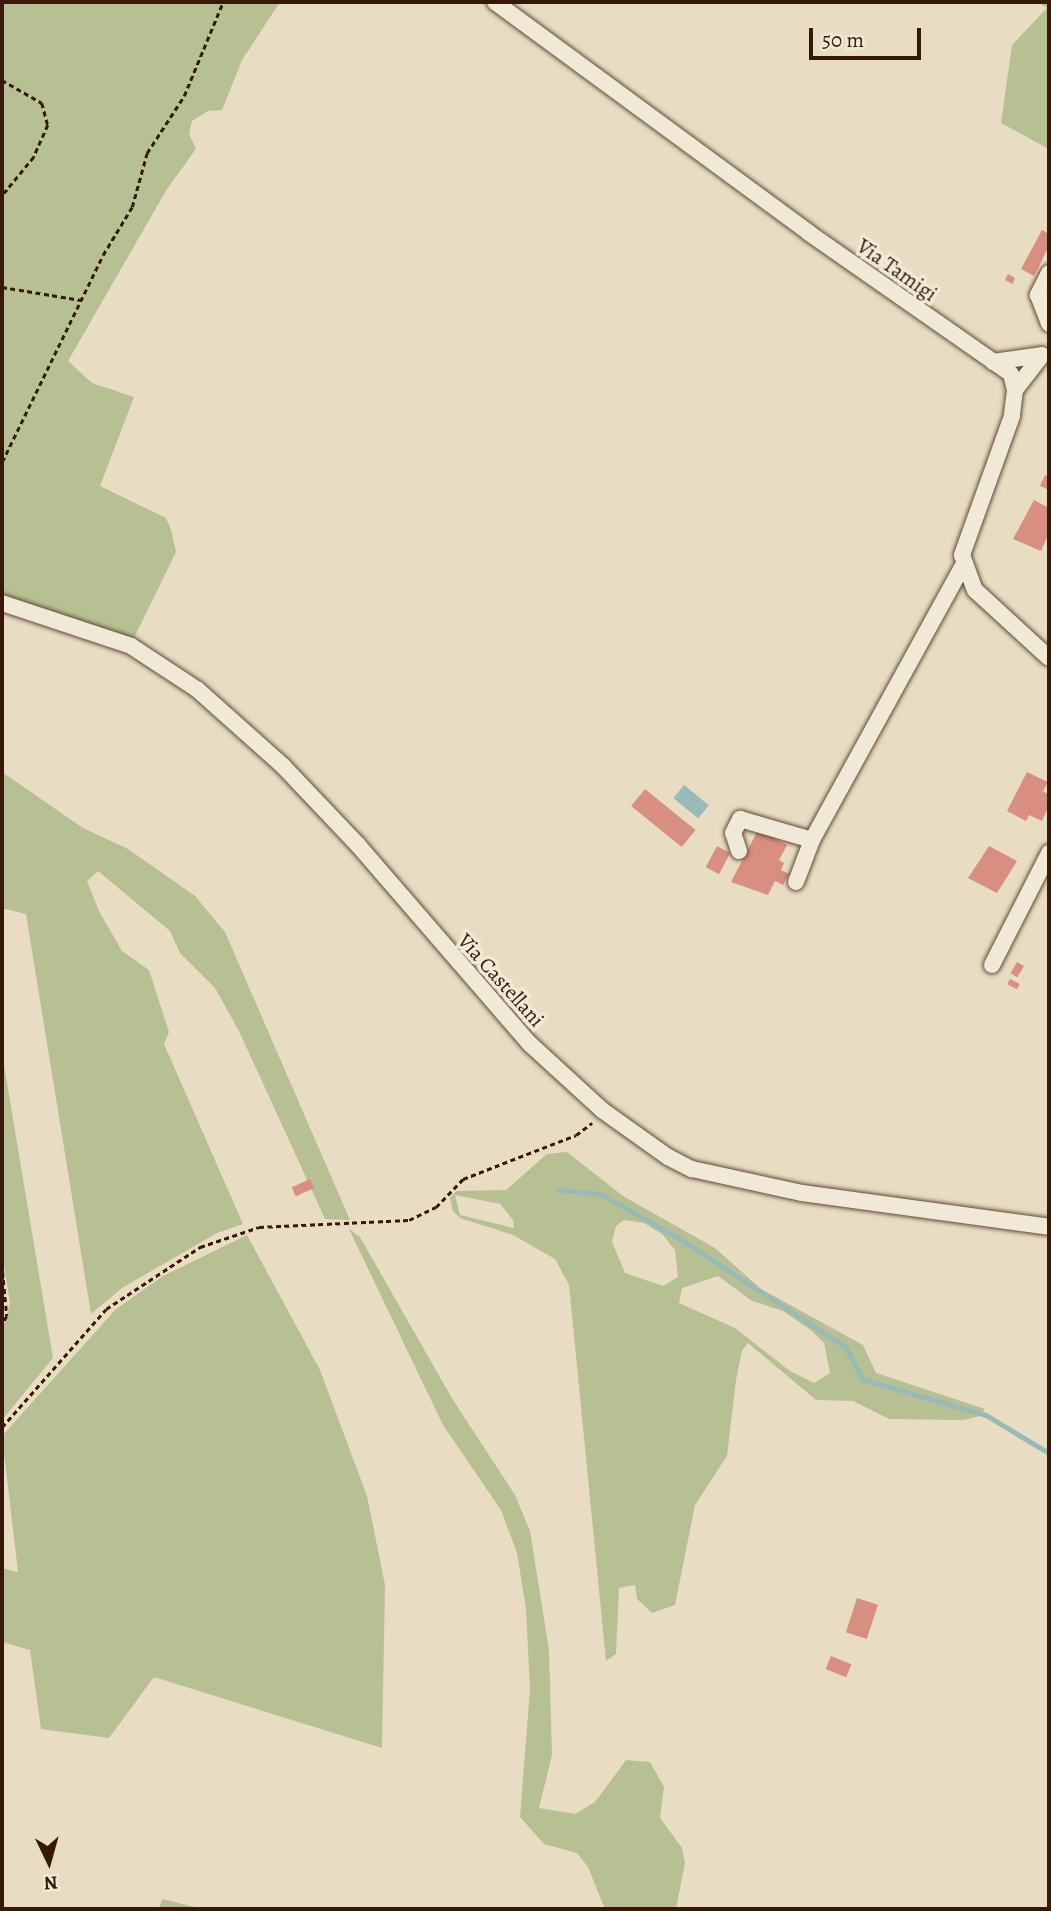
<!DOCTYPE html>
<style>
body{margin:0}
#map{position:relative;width:1051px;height:1911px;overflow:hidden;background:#e8ddc2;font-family:Alegreya,serif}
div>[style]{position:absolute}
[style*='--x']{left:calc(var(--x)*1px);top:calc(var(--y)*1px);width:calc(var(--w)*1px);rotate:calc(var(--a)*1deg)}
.green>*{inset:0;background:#b6c093}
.water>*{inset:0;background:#98bbb8;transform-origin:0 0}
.stream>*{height:4.5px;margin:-2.25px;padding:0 2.25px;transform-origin:2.25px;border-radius:2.25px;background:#98bbb8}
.building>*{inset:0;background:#d88e81;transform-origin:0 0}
.path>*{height:2.5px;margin-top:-1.25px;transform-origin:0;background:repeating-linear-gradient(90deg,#361909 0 5px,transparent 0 8.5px)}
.roads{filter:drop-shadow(0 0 2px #624a37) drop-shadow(0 0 2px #624a37)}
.minor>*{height:16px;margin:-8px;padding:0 8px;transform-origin:8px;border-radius:8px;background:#f0e9d7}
span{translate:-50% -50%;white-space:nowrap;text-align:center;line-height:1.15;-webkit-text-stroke:7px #f0e9d7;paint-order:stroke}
.street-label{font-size:21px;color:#361909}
.frame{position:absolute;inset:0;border:4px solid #361909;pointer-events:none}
.north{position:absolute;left:14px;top:1827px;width:70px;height:70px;-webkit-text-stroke:5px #f0e9d7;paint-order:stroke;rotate:175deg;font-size:19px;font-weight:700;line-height:28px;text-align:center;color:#361909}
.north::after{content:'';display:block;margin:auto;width:24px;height:32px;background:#361909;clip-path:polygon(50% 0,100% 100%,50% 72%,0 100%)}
.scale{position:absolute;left:809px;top:28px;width:112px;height:32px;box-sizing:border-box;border:4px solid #361909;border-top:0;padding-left:9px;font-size:21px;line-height:24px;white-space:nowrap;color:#361909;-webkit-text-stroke:5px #f0e9d7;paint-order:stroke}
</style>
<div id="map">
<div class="green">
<div style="clip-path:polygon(2px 2px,280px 2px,242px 60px,222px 110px,208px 111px,192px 121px,189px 134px,196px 149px,167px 189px,68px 361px,92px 383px,134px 397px,100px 486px,166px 518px,171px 530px,176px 552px,132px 642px,2px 600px)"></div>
<div style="clip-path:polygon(1038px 2px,1049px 2px,1049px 149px,1001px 123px,1012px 45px,1047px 8px)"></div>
<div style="clip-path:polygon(2px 772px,83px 828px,128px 849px,195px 896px,225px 932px,350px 1220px,325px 1219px,239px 1031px,215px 988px,180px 953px,170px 931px,98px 871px,87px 881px,99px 911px,122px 951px,149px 970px,169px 1032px,164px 1044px,243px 1224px,217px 1233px,122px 1288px,91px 1314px,26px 914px,2px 908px)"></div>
<div style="clip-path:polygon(2px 1053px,53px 1358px,2px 1420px,2px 1332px,10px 1303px,2px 1252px)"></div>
<div style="clip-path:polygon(evenodd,567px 1152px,623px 1196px,715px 1248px,761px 1289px,863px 1345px,876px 1373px,985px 1409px,980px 1416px,963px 1420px,889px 1419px,853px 1401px,816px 1400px,748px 1343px,742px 1351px,736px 1380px,727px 1456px,695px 1505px,675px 1605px,652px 1613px,637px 1599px,635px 1585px,619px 1588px,616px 1654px,606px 1661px,569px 1285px,555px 1259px,513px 1235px,460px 1218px,453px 1211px,450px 1198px,456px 1191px,506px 1190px,547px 1154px,567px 1152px,455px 1195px,500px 1204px,513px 1220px,514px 1228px,460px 1215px,455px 1195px,567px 1152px,624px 1220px,644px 1223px,662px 1234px,675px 1250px,678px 1277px,663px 1286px,625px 1273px,612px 1242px,616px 1226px,624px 1220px,567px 1152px,718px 1276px,752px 1301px,783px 1311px,812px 1331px,824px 1343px,830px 1373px,814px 1383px,790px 1371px,735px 1328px,679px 1303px,682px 1288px,718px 1276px)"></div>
<div style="clip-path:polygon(349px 1229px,360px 1237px,453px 1400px,515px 1495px,530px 1531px,549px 1650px,552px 1755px,539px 1808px,575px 1814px,595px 1802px,626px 1760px,650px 1762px,664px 1787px,660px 1818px,682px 1848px,685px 1863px,676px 1909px,605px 1909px,588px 1867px,577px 1853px,544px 1844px,520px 1817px,530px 1689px,526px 1609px,517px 1553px,501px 1510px,443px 1425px)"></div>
<div style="clip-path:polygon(247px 1235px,320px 1370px,367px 1496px,385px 1585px,382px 1748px,154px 1677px,109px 1738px,41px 1729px,30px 1650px,2px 1642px,2px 1568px,18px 1572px,2px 1436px,116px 1309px,163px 1276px)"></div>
<div style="clip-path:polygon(162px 1899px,203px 1909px,159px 1909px)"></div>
</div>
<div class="water">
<div style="left:684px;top:785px;width:32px;height:17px;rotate:39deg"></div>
</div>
<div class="stream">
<div style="--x:558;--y:1190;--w:43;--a:5.3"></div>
<div style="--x:601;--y:1194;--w:87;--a:29.5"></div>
<div style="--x:677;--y:1237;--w:202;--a:33.1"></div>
<div style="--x:846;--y:1347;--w:36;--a:63"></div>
<div style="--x:862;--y:1379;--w:129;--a:16.2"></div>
<div style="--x:986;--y:1415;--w:74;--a:31.1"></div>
</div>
<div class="building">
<div style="clip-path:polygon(1042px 230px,1049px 234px,1049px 246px,1034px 276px,1021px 269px)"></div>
<div style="clip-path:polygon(1008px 274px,1015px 278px,1013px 284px,1005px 280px)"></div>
<div style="clip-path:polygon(1045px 475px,1049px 477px,1049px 490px,1040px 486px)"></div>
<div style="clip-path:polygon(1034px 500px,1049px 508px,1049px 533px,1041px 551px,1013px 539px)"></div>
<div style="clip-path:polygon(1027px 772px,1048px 782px,1043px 791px,1049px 795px,1049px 805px,1042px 821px,1029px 815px,1026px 821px,1007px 811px)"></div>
<div style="left:645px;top:789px;width:65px;height:22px;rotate:39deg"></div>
<div style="clip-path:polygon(758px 830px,787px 845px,779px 860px,784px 863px,781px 870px,789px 874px,783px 885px,775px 881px,768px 895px,731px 882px)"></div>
<div style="left:717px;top:846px;width:15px;height:24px;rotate:28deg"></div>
<div style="clip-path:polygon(989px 846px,1017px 861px,997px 893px,968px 878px)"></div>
<div style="left:1017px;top:962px;width:8px;height:13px;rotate:30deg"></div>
<div style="left:1010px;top:979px;width:11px;height:6px;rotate:27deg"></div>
<div style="left:310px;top:1179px;width:10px;height:20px;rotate:66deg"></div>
<div style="left:857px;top:1598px;width:22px;height:36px;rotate:18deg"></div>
<div style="left:831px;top:1656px;width:22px;height:14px;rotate:22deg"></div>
</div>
<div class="path">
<div style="--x:2;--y:80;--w:46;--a:29.9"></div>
<div style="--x:42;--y:103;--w:23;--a:75"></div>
<div style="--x:48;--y:125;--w:35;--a:114"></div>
<div style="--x:34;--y:157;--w:50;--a:129.4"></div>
<div style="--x:2;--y:287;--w:80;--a:9.3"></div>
<div style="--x:2;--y:462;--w:230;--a:-64"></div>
<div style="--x:103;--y:255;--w:56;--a:-58.9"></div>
<div style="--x:132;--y:207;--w:56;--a:-74.5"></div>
<div style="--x:147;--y:153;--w:68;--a:-57"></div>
<div style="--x:184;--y:96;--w:102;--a:-67.5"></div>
<div style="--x:2;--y:1263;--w:53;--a:84.6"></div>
<div style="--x:7;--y:1316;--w:10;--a:119"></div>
<div style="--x:2;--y:1427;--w:157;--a:-48.6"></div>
<div style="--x:106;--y:1309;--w:113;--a:-33.4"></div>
<div style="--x:200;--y:1247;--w:62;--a:-18.7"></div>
<div style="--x:259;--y:1227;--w:150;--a:-2.7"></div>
<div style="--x:409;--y:1220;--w:30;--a:-26"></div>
<div style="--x:436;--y:1207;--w:39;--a:-46"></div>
<div style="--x:463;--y:1179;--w:121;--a:-21.3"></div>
<div style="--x:576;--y:1135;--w:20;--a:-37"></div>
</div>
<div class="roads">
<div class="minor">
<div style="--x:495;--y:2;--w:390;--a:36.3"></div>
<div style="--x:809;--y:233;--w:246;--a:34.9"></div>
<div style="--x:1011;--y:374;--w:16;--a:76"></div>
<div style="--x:1015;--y:390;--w:26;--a:97"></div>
<div style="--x:1012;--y:416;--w:148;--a:109.8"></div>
<div style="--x:962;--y:555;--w:37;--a:70"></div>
<div style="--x:975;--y:590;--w:100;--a:42.6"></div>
<div style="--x:1049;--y:273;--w:25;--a:117"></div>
<div style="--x:1038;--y:295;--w:31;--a:69"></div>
<div style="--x:993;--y:362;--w:49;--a:-8.1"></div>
<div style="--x:1042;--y:355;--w:44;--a:127.6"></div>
<div style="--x:2;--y:603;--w:136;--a:18.4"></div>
<div style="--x:131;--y:646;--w:80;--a:33.3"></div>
<div style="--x:198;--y:690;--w:114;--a:41.8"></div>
<div style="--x:283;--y:766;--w:109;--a:46.5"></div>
<div style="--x:358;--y:845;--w:263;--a:49.2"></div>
<div style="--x:530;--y:1044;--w:98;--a:42.5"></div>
<div style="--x:602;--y:1110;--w:81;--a:35.5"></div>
<div style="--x:668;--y:1157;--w:27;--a:27"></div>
<div style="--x:692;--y:1169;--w:113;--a:12.3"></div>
<div style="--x:802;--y:1193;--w:249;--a:7.8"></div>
<div style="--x:739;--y:851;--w:19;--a:-108"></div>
<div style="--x:733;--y:833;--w:16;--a:-63"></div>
<div style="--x:740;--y:819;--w:75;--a:16.3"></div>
<div style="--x:796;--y:882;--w:45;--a:-69.1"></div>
<div style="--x:812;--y:840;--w:314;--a:-61.2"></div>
<div style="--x:992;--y:965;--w:126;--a:-63"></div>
</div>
</div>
<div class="street-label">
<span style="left:897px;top:270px;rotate:35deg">Via Tamigi</span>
<span style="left:501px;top:980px;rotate:48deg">Via Castellani</span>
</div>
<div class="frame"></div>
<div class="north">N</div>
<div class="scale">50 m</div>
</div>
